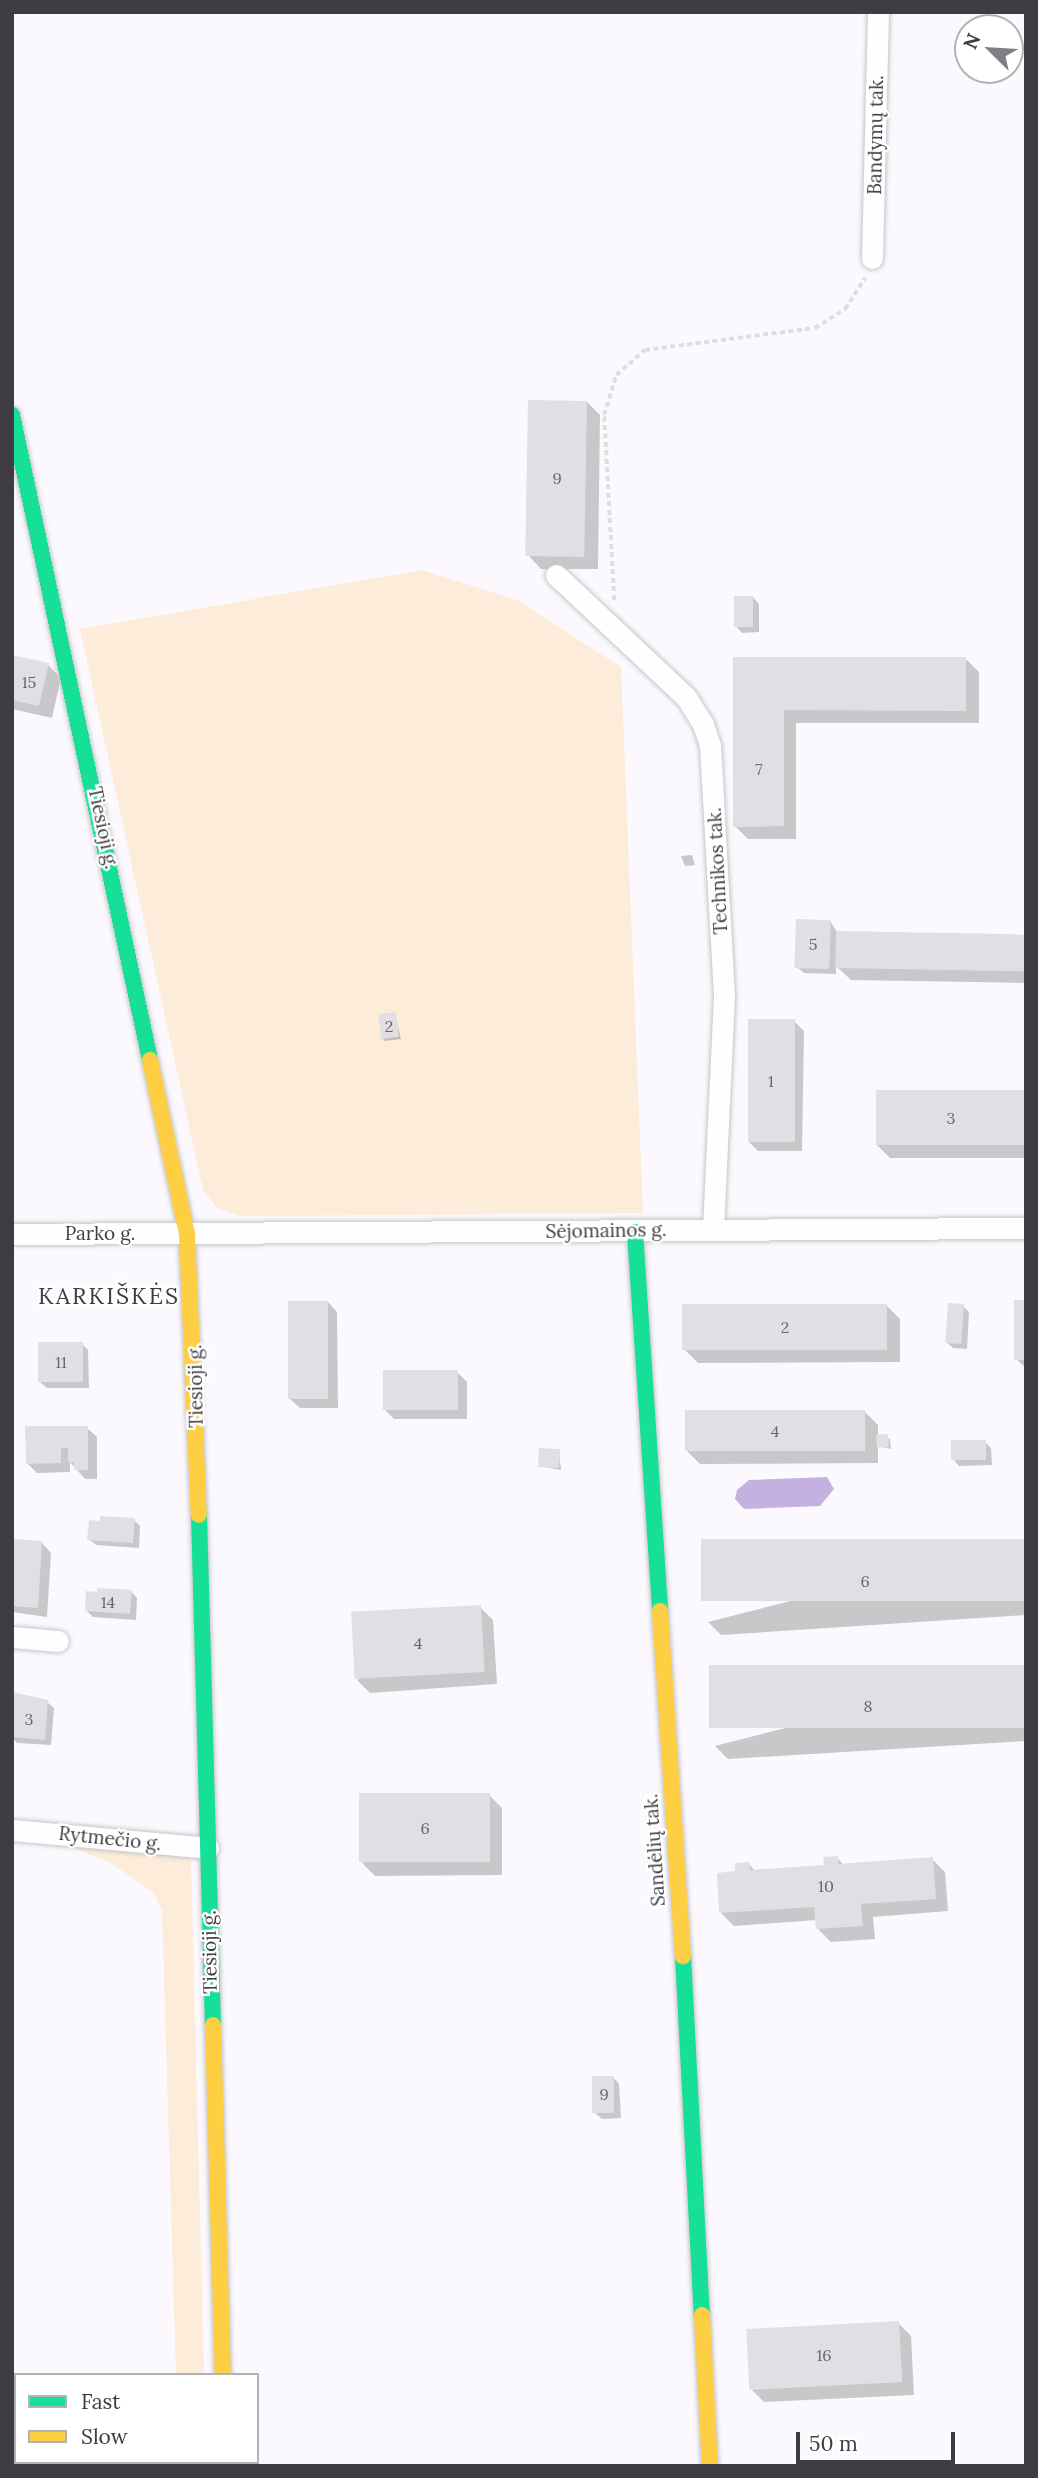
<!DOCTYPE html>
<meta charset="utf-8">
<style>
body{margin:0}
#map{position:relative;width:1038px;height:2478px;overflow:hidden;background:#fbf9fd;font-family:Lora,serif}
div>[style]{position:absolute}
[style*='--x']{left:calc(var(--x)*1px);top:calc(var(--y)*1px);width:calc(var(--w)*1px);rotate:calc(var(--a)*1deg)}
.green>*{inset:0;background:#fcecd9}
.water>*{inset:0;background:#c4b0e1}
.shadow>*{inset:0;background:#0003}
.building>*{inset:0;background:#e1dfe3;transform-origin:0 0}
.path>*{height:3.5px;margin-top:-1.75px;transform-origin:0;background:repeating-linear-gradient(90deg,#dedede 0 5px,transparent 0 8.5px)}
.roads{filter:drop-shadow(0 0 2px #c7c5ca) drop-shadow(0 0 2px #c7c5ca)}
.street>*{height:21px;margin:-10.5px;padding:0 10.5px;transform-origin:10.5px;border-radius:10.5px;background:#fefeff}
.fast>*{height:16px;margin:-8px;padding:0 8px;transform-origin:8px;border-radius:8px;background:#16e098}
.slow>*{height:16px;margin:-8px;padding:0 8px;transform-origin:8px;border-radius:8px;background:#ffcf43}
span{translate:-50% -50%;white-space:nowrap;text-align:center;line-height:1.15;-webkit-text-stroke:5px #fff;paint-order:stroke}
.number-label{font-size:16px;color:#68666b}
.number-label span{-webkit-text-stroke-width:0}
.street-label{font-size:19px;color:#3e3c41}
.quarter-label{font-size:23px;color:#3e3c41;letter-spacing:2px}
.frame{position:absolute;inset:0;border:14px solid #3e3c41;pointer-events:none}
.legend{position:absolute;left:14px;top:2373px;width:245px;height:91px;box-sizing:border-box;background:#fff;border:2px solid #b2b1b3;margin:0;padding:9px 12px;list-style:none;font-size:21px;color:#3e3c41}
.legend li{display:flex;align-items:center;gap:14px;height:35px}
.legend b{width:35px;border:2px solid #b2b1b3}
.north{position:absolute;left:954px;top:14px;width:70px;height:70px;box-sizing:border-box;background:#fff;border:2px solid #b2b1b3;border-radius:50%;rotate:294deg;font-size:19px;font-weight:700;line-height:28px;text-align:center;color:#3e3c41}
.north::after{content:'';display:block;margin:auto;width:24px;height:32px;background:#807e83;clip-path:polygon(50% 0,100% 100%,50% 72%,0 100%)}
.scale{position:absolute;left:796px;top:2432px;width:159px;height:32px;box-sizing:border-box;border:4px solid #3e3c41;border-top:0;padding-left:9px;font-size:21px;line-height:24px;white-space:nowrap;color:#3e3c41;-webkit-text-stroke:5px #fff;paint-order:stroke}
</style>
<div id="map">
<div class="green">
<div style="clip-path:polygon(422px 570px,517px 600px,621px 667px,643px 1213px,239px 1216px,216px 1207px,203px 1190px,80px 629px)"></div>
<div style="clip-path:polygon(62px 1842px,181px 1853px,191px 1861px,204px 2375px,176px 2375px,162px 1911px,154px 1893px,112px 1864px)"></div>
</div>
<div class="water">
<div style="clip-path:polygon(827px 1477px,834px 1489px,820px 1506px,744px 1509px,735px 1499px,737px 1490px,749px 1480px)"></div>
</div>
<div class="shadow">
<div style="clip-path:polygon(587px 402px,600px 415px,598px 569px,541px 569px,528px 555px)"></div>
<div style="clip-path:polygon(753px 597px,759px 604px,759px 632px,742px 633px,736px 626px)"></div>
<div style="clip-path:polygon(12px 657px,48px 665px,61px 678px,52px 718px,12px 709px)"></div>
<div style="clip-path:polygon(735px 659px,966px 659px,979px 672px,979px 723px,796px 723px,796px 839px,748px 839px,735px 826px)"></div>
<div style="clip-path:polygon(692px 855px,695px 865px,685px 866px,681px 856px)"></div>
<div style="clip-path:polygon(830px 921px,837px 932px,1026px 935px,1026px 983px,851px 980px,836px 966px,836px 974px,804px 973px,797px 967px)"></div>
<div style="clip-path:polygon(395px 1014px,401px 1039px,385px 1041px,383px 1039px)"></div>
<div style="clip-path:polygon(794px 1021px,804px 1031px,802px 1151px,758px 1151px,748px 1141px)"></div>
<div style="clip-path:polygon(1026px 1092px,1026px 1158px,890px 1158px,877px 1145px)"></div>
<div style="clip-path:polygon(328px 1302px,337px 1312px,338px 1408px,300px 1408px,290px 1399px)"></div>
<div style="clip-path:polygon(1026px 1302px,1026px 1368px,1016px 1359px)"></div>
<div style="clip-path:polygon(887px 1306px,900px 1319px,900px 1362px,698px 1363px,685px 1350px)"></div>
<div style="clip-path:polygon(963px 1306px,969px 1312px,967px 1349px,953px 1348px,946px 1342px)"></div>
<div style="clip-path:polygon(82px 1344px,88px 1350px,89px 1388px,47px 1388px,40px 1382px)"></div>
<div style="clip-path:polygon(457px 1372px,467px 1382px,467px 1419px,394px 1419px,384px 1409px)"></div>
<div style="clip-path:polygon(865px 1412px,878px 1425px,878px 1437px,890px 1439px,891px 1449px,878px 1446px,878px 1463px,700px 1464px,687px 1451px)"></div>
<div style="clip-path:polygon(87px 1428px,97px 1437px,97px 1479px,85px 1479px,70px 1462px,70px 1472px,37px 1473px,27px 1463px)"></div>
<div style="clip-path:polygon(985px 1442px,991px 1448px,992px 1465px,959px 1466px,953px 1459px)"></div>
<div style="clip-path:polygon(559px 1451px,561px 1470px,539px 1466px)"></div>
<div style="clip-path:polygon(134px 1520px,140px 1526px,139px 1548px,96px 1545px,89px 1539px)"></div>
<div style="clip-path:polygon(12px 1541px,42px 1543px,51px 1553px,47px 1617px,12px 1612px)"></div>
<div style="clip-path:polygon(1026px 1541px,1026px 1615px,721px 1635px,708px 1622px)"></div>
<div style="clip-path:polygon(131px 1591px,137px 1598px,136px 1620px,93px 1617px,87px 1611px)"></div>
<div style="clip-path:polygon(480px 1607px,493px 1620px,497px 1684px,370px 1693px,357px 1680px)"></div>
<div style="clip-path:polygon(1026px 1666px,1026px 1741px,728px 1759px,715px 1746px)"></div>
<div style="clip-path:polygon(12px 1695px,47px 1702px,54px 1708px,51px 1745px,17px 1743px,12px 1738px)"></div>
<div style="clip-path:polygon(489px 1795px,502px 1808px,502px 1875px,375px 1876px,362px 1863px)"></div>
<div style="clip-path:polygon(837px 1858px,844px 1865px,932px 1859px,945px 1872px,948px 1911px,873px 1917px,875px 1939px,831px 1942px,818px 1929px,817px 1920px,734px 1926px,721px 1913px,737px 1873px,748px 1863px,756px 1872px,825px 1867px)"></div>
<div style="clip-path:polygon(613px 2077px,619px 2084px,621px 2118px,602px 2119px,595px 2113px)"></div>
<div style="clip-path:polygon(898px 2323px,911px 2336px,914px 2395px,764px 2402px,751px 2389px)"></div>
</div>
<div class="building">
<div style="left:528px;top:400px;width:59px;height:156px;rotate:1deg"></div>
<div style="left:734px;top:596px;width:19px;height:31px"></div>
<div style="clip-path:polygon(12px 655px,49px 663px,39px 706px,12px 700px)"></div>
<div style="clip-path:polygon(733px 657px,966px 657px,966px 711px,784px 710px,784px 826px,733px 827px)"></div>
<div style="left:796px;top:919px;width:35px;height:49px;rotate:2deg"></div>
<div style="left:836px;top:931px;width:190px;height:37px;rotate:1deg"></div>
<div style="left:396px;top:1012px;width:25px;height:18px;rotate:83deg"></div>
<div style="left:748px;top:1019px;width:47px;height:123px"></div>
<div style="left:876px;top:1090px;width:150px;height:55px"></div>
<div style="left:1014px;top:1300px;width:12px;height:60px"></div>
<div style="left:288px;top:1301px;width:40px;height:98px"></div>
<div style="left:948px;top:1303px;width:16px;height:40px;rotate:4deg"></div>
<div style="left:887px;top:1304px;width:46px;height:205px;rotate:90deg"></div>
<div style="left:83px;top:1342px;width:40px;height:45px;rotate:90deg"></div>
<div style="left:458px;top:1370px;width:40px;height:75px;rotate:90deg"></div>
<div style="left:865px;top:1410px;width:41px;height:180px;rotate:90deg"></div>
<div style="clip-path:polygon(25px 1426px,88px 1426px,88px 1470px,74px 1470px,74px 1462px,68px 1462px,68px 1448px,61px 1448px,61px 1463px,26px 1464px)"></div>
<div style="left:888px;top:1434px;width:13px;height:12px;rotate:86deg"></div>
<div style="left:951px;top:1440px;width:35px;height:20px"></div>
<div style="left:539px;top:1448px;width:21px;height:19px;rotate:3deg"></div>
<div style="clip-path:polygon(100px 1516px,135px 1518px,133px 1543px,87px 1540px,89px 1520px,100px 1521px)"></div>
<div style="clip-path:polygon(12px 1539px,42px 1541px,38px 1608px,12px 1606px)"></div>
<div style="left:1026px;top:1539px;width:62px;height:325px;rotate:90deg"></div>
<div style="clip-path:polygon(97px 1588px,132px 1590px,130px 1614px,85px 1611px,86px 1591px,97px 1592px)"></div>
<div style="left:481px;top:1605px;width:67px;height:130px;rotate:87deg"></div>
<div style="left:1026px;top:1665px;width:63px;height:317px;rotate:90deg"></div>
<div style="clip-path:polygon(12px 1692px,48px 1700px,45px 1740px,12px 1737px)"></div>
<div style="left:490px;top:1793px;width:69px;height:131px;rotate:90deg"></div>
<div style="clip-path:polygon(838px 1856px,838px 1864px,933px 1857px,936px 1899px,861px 1904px,863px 1926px,816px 1929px,814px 1907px,719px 1913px,717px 1873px,735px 1871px,735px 1863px,749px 1862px,750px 1870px,824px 1865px,823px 1857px)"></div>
<div style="left:592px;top:2076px;width:22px;height:37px"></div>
<div style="left:899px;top:2321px;width:61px;height:153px;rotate:87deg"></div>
</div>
<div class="path">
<div style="--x:614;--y:600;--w:185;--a:-93.1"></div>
<div style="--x:604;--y:415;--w:42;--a:-73.3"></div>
<div style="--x:616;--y:375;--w:38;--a:-41"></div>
<div style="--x:645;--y:350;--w:171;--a:-7.4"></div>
<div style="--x:815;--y:328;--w:36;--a:-32"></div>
<div style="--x:845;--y:309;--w:37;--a:-57"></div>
</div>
<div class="roads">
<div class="street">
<div style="--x:872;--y:258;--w:246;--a:-88.6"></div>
<div style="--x:556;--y:575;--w:178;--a:43.2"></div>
<div style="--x:686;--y:697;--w:32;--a:58"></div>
<div style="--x:703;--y:724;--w:22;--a:72"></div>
<div style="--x:710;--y:745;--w:251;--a:86.8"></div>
<div style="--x:724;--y:996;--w:233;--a:92.7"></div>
<div style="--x:12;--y:1234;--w:1014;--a:-0.34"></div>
<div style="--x:12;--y:1637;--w:46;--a:5"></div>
<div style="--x:12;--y:1830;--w:197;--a:5.2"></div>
<div style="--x:225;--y:2462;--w:4;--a:90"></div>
</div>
<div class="fast">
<div style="--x:12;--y:415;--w:660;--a:77.92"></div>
<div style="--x:635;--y:1232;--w:380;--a:86.2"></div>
<div style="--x:199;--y:1515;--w:510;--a:88.43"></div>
<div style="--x:683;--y:1956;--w:360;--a:87"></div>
</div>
<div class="slow">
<div style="--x:150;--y:1060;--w:178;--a:78"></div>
<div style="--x:187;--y:1234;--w:281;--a:87.6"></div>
<div style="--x:660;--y:1611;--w:346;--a:86.2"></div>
<div style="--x:213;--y:2025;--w:350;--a:88.4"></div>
<div style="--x:702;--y:2315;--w:151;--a:87"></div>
</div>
</div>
<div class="number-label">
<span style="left:557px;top:478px">9</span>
<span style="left:29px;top:682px">15</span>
<span style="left:759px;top:769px">7</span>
<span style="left:813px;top:944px">5</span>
<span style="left:389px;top:1026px">2</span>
<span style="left:771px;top:1081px">1</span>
<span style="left:951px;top:1118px">3</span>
<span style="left:785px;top:1327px">2</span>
<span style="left:61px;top:1362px">11</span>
<span style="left:775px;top:1431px">4</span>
<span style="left:865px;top:1581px">6</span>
<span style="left:108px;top:1602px">14</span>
<span style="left:418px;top:1643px">4</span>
<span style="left:868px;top:1706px">8</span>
<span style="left:29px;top:1719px">3</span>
<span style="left:425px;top:1828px">6</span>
<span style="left:826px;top:1886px">10</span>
<span style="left:604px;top:2094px">9</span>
<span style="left:824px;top:2355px">16</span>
</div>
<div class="street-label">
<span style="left:876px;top:135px;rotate:-89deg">Bandymų tak.</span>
<span style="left:103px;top:828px;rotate:78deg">Tiesioji g.</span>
<span style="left:718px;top:871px;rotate:-93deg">Technikos tak.</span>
<span style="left:606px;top:1231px;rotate:-1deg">Sėjomainos g.</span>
<span style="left:100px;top:1234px">Parko g.</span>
<span style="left:196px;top:1386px;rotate:-91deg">Tiesioji g.</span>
<span style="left:110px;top:1839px;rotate:6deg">Rytmečio g.</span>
<span style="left:655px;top:1850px;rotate:-94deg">Sandėlių tak.</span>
<span style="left:210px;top:1952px;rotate:-91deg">Tiesioji g.</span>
</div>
<div class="quarter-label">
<span style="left:109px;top:1296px">KARKIŠKĖS</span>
</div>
<div class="frame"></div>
<ul class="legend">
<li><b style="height:9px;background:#16e098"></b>Fast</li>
<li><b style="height:9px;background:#ffcf43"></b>Slow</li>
</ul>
<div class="north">N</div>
<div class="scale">50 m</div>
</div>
